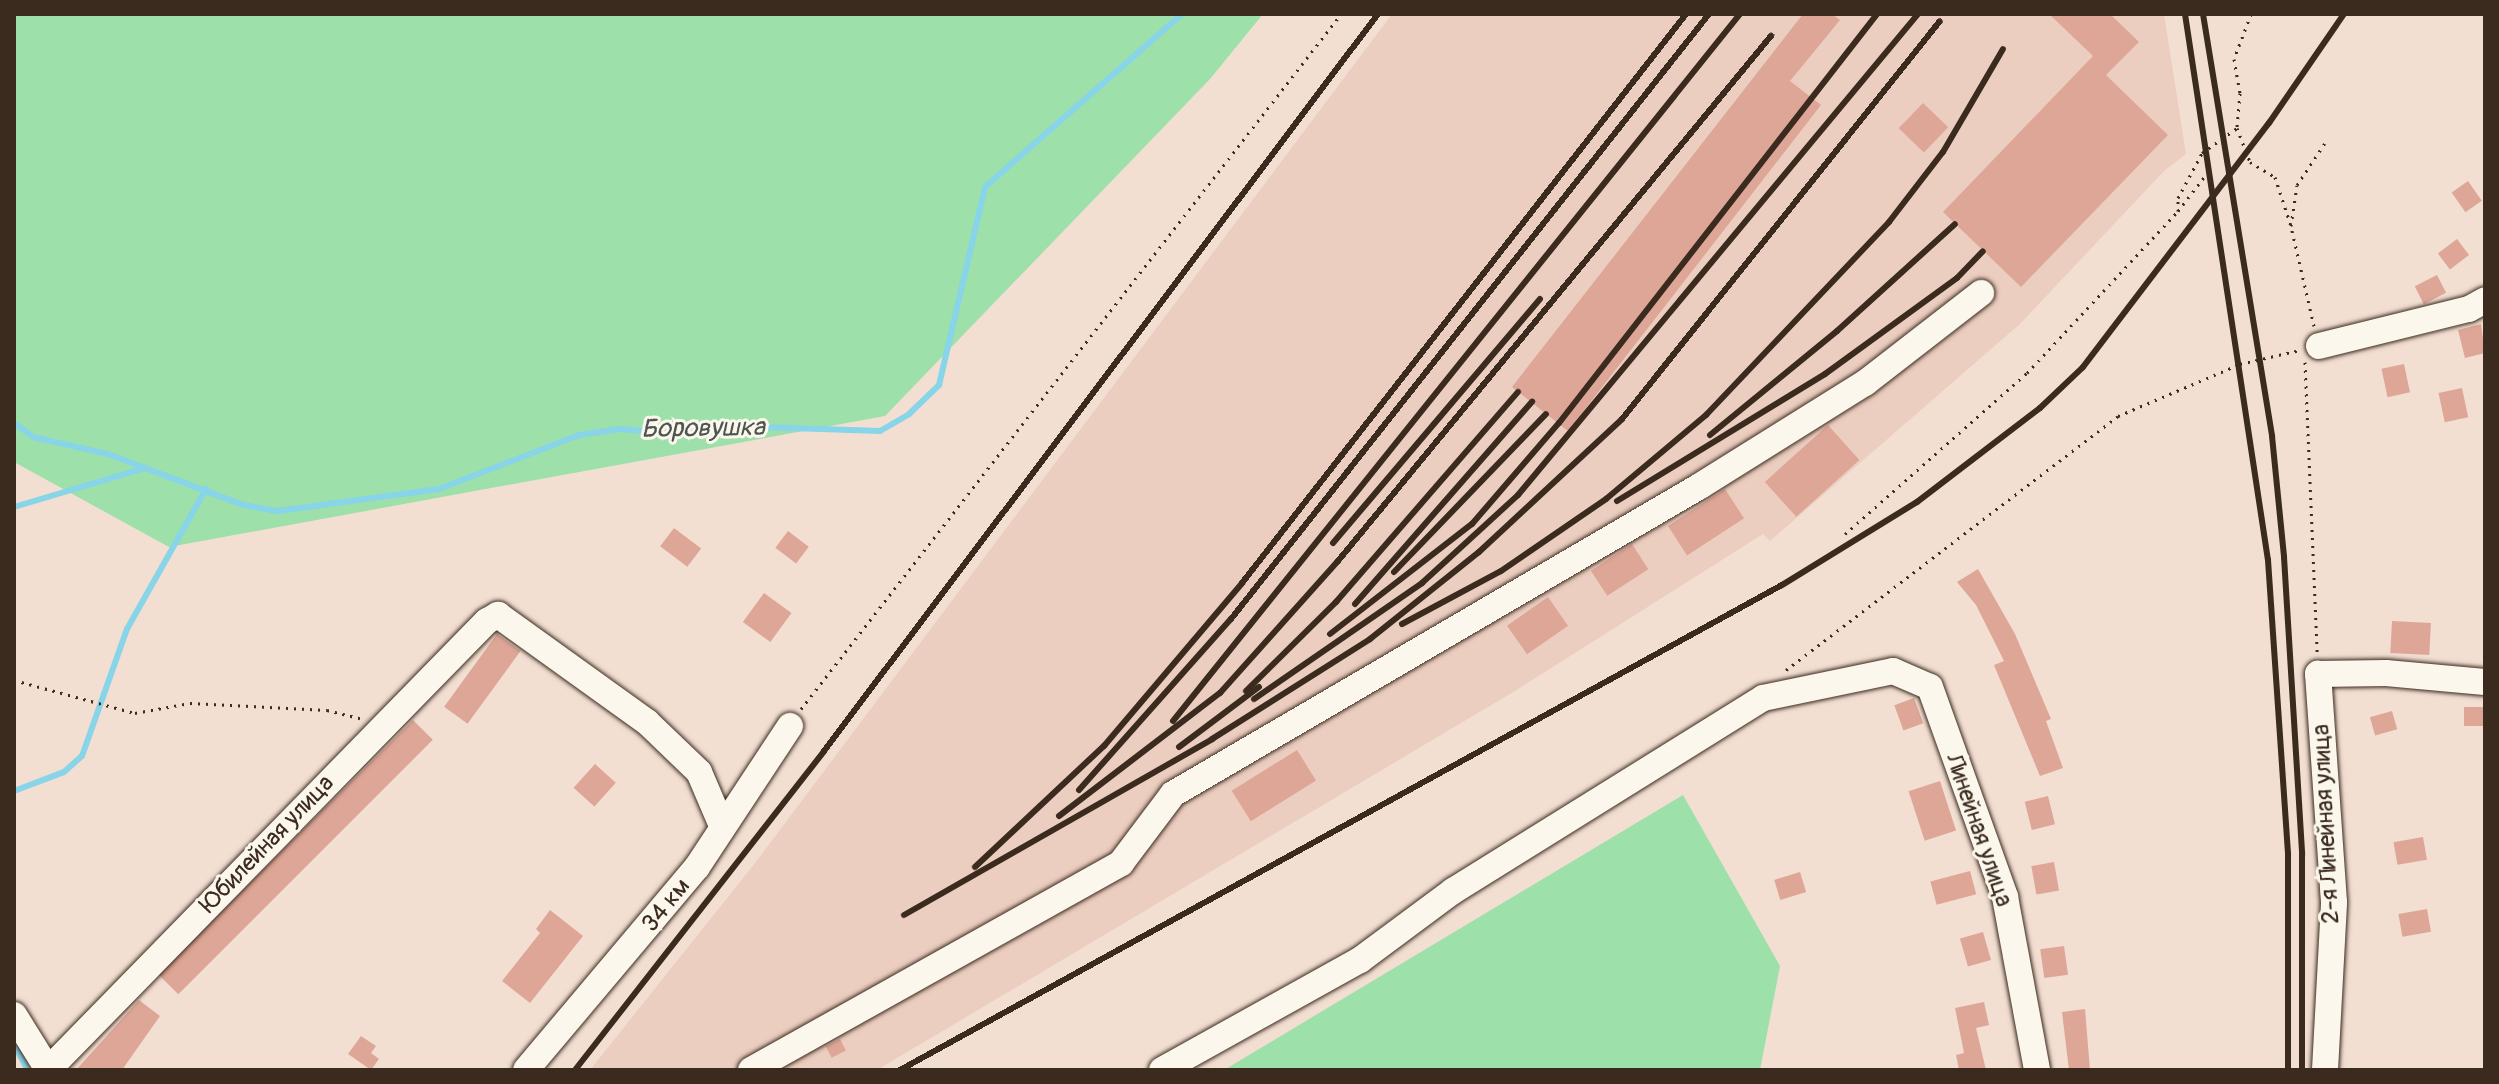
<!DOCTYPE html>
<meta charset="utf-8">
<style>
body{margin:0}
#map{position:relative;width:2499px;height:1084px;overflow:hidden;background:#f2dfd2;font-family:Pangolin,sans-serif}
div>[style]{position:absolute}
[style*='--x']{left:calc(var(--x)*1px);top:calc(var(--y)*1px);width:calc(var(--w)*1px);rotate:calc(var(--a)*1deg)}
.built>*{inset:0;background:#eccec0}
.green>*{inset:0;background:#9de0aa}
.stream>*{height:6px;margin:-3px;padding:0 3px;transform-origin:3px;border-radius:3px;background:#88d4e8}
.building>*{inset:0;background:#dea697;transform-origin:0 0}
.path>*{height:3px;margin-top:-1.5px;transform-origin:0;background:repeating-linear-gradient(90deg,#3b2a1e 0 2px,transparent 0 8px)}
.roads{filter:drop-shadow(0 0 2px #3b2a1e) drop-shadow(0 0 2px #3b2a1e)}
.minor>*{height:26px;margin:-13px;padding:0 13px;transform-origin:13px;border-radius:13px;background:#fbf7ec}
.rail>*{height:6px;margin:-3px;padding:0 3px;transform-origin:3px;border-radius:3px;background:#3b2a1e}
span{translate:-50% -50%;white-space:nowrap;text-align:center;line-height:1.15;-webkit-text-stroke:6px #fbf7ec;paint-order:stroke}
.street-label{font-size:24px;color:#3b2a1e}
.water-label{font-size:26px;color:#4e5450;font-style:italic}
.frame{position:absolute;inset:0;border:16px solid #3b2a1e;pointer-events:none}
</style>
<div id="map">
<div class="built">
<div style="clip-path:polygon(1392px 14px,2164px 14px,2186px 154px,2164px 171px,2020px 324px,1770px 541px,1763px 534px,1515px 691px,877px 1070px,590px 1070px,755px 863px)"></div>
</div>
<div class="green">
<div style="clip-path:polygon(14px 14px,1263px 14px,1210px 79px,885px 416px,169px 547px,14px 462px)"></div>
<div style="clip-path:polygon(1683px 795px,1780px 966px,1760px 1070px,1224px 1070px)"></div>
</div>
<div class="stream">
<div style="--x:14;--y:423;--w:24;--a:36"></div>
<div style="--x:33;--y:437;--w:77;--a:12.8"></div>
<div style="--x:108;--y:454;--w:144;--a:20.7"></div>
<div style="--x:243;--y:505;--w:36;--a:10"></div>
<div style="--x:278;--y:511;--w:162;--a:-7.8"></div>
<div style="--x:439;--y:489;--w:150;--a:-21.1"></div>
<div style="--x:579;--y:435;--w:42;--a:-8.1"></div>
<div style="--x:621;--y:429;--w:60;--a:5.7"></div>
<div style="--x:681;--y:435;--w:50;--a:-10.4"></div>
<div style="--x:730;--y:426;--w:150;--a:1.9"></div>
<div style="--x:880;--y:431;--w:34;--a:-30"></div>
<div style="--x:909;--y:414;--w:42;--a:-44"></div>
<div style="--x:939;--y:385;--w:203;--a:-76.9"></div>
<div style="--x:985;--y:187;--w:262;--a:-41.3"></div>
<div style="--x:14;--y:507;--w:137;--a:-16.6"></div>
<div style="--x:14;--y:791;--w:53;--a:-20.8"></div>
<div style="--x:64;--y:772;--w:24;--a:-42"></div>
<div style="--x:82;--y:756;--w:135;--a:-70.5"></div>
<div style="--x:127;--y:629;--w:161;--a:-60.6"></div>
<div style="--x:14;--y:1044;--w:30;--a:62"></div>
</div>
<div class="building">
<div style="clip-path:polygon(1803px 14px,1832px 14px,1840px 20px,1790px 81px,1821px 105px,1568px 431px,1512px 387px)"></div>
<div style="clip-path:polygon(2049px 14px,2110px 14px,2139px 42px,2106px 75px,2168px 135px,2021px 287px,1943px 212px,2093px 56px)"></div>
<div style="left:1923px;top:103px;width:35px;height:35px;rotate:44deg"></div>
<div style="left:2468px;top:181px;width:24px;height:20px;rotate:55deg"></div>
<div style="left:2457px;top:239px;width:20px;height:24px;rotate:53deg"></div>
<div style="left:2437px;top:275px;width:20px;height:25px;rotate:63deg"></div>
<div style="clip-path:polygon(2481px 324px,2485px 353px,2465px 358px,2458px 330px)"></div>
<div style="left:2404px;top:364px;width:29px;height:23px;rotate:78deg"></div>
<div style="left:2462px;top:388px;width:30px;height:24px;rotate:78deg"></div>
<div style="left:1828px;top:425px;width:47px;height:85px;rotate:48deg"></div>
<div style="left:1725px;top:489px;width:35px;height:68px;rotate:57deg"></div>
<div style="left:674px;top:528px;width:34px;height:23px;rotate:37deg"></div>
<div style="left:788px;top:531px;width:26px;height:21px;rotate:37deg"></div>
<div style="left:1632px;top:544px;width:30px;height:49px;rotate:57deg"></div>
<div style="clip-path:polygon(1978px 569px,2015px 634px,2051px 719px,2046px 721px,2063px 768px,2040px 776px,1994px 665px,2004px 661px,1976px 605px,1957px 582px)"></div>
<div style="left:764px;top:593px;width:34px;height:36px;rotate:36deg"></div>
<div style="left:1548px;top:597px;width:35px;height:50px;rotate:55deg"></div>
<div style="left:2392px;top:621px;width:39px;height:32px;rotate:3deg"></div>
<div style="left:497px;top:634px;width:29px;height:90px;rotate:36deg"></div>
<div style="left:1914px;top:698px;width:27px;height:21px;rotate:70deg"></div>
<div style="left:2464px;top:707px;width:21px;height:19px"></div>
<div style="left:2392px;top:711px;width:19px;height:23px;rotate:74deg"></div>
<div style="left:413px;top:720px;width:28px;height:360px;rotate:45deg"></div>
<div style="left:1297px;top:750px;width:36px;height:77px;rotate:58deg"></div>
<div style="left:595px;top:764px;width:28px;height:32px;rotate:42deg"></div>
<div style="left:1940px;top:781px;width:52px;height:33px;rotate:72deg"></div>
<div style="left:2048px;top:796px;width:29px;height:24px;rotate:76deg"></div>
<div style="left:2423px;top:837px;width:23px;height:30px;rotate:80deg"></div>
<div style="left:2054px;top:862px;width:29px;height:23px;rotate:80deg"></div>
<div style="left:1970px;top:871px;width:24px;height:41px;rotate:75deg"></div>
<div style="left:1800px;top:872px;width:21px;height:27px;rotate:73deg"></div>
<div style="left:2427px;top:909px;width:23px;height:29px;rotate:80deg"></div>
<div style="clip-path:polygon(550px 910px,583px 936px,530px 1003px,502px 981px,540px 933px,536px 929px)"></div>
<div style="left:1983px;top:932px;width:29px;height:24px;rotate:74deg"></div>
<div style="left:2064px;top:946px;width:29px;height:24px;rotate:82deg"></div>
<div style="clip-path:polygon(139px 1000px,160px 1016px,122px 1070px,76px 1070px)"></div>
<div style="clip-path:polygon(1984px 1002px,1989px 1025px,1976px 1028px,1986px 1070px,1959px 1070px,1956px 1055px,1964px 1053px,1955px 1008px)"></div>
<div style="clip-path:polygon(2085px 1009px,2090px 1070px,2069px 1070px,2062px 1012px)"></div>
<div style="clip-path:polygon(361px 1036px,376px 1046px,371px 1053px,379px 1059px,371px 1070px,348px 1054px)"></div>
<div style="left:840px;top:1039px;width:13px;height:16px;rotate:63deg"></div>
</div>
<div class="path">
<div style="--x:2251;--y:14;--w:48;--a:110.7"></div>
<div style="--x:2234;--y:59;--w:35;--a:80"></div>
<div style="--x:2240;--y:93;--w:35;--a:95"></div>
<div style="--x:2237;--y:128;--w:36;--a:69"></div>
<div style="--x:2250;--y:162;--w:29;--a:31"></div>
<div style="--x:2275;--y:177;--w:52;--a:71.9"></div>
<div style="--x:2178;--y:211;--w:44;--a:-52.4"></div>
<div style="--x:2314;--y:326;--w:103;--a:-103"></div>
<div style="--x:2291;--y:226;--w:41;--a:-81.7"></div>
<div style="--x:2297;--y:185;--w:50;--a:-56.3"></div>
<div style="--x:2305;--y:362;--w:292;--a:87.6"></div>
<div style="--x:1845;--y:534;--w:243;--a:-41.5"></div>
<div style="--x:2027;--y:373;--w:221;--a:-47"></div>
<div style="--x:2178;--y:211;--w:13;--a:-90"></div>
<div style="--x:2178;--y:198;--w:51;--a:-61.9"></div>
<div style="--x:2202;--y:153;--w:43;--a:-35.5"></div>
<div style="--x:1786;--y:670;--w:418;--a:-37.4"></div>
<div style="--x:2118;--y:416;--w:133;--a:-23.1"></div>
<div style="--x:2240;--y:364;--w:62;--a:-13.1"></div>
<div style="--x:14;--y:680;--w:125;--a:15.3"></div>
<div style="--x:135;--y:713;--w:56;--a:-10.3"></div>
<div style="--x:190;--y:703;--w:137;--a:2.9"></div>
<div style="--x:327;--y:710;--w:34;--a:14"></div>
<div style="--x:801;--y:709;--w:880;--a:-52.15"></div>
</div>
<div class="roads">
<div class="minor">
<div style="--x:2319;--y:346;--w:154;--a:-13.9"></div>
<div style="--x:2469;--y:309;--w:18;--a:-29"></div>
<div style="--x:14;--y:1015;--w:62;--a:58.1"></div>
<div style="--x:48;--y:1070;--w:628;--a:-45.65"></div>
<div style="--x:487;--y:621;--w:13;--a:-29"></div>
<div style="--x:498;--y:615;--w:183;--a:35.7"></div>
<div style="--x:647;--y:722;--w:72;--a:43.9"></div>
<div style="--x:699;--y:772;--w:59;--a:66.9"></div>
<div style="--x:526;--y:1070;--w:265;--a:-49.9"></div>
<div style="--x:697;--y:867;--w:169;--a:-56.6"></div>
<div style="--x:751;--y:1070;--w:424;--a:-29.2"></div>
<div style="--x:1121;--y:863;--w:86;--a:-53"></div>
<div style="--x:1173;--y:794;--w:610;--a:-30.3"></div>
<div style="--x:1700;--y:486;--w:195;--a:-32"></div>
<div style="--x:1865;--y:383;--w:147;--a:-37.8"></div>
<div style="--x:1162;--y:1070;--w:227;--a:-29.1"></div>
<div style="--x:1360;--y:960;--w:116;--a:-36.6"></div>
<div style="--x:1453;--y:891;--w:365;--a:-31.9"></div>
<div style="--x:1763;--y:698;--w:133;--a:-11.7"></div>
<div style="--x:1893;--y:671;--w:40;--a:23.4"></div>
<div style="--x:1930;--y:687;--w:223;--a:70.3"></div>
<div style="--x:2005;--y:897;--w:176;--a:79.5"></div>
<div style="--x:2325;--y:1070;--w:168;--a:-86.9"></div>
<div style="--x:2334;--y:902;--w:229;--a:-94"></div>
<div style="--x:2318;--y:674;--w:68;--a:-0.8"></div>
<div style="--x:2386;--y:673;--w:99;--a:5.2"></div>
</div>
</div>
<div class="rail">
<div style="--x:2185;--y:14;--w:552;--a:81.36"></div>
<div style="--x:2268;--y:560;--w:295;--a:86.1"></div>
<div style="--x:2288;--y:854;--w:216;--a:90"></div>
<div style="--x:2203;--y:14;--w:428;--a:80.7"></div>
<div style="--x:2272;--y:436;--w:122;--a:84.3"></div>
<div style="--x:2284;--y:557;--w:298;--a:86.5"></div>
<div style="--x:2302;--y:854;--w:216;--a:90"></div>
<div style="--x:1710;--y:435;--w:164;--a:-39.3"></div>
<div style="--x:1837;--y:331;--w:159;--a:-42.2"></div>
<div style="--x:1617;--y:501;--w:244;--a:-31.4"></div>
<div style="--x:1825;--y:374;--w:163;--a:-36"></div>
<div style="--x:1957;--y:278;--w:37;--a:-46"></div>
<div style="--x:1333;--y:543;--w:320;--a:-49.7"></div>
<div style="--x:1394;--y:572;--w:219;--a:-46.1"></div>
<div style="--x:1355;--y:604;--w:269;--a:-48.8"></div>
<div style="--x:1402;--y:624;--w:112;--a:-28.2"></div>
<div style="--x:1501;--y:571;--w:127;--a:-34.4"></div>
<div style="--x:1606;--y:499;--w:131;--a:-40"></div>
<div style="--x:1706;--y:415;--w:266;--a:-46.5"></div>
<div style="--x:1889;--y:222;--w:88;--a:-52.4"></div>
<div style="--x:1943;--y:152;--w:119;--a:-59.8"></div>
<div style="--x:1330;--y:634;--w:180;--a:-37.8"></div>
<div style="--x:1472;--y:524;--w:133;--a:-49.3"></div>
<div style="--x:1559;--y:423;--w:518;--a:-52.13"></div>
<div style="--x:1246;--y:691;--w:127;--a:-44.7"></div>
<div style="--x:1336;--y:602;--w:278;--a:-49.1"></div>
<div style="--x:1254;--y:699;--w:204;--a:-34.6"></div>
<div style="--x:1422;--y:583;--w:130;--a:-42.5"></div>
<div style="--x:1518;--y:495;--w:626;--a:-50.25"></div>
<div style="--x:1173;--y:721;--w:906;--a:-51.27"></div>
<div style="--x:1179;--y:747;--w:100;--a:-36.9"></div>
<div style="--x:1079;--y:790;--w:229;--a:-48.4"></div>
<div style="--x:1231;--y:619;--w:771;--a:-51.69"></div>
<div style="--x:1059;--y:816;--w:203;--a:-37.4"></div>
<div style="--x:1220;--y:693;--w:177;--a:-48.2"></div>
<div style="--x:1338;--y:561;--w:681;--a:-50.49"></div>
<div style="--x:975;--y:867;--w:177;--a:-43.2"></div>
<div style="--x:1104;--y:746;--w:214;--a:-49.7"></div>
<div style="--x:1242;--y:583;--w:722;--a:-52.03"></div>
<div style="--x:904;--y:915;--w:355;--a:-29.7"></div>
<div style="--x:1212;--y:739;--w:187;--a:-32.3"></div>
<div style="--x:1370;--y:639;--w:139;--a:-38.6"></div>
<div style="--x:1479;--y:552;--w:195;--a:-42.9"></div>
<div style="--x:1622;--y:419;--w:509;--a:-51.38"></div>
<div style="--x:575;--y:1070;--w:405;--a:-52"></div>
<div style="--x:824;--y:751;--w:922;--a:-53.07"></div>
<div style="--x:900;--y:1070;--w:1007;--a:-28.81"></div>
<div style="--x:1782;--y:585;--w:158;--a:-31.6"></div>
<div style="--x:1917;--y:502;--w:155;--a:-37.4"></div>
<div style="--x:2040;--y:408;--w:59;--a:-43.6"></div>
<div style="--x:2083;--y:367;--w:307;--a:-52.7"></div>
<div style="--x:2269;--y:123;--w:132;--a:-55.5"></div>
</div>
<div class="street-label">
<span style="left:2326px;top:824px;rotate:-93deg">2-я Линейная улица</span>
<span style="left:1979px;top:830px;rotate:71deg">Линейная улица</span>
<span style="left:267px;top:844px;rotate:-46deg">Юбилейная улица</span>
<span style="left:666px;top:905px;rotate:-51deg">34 км</span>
</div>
<div class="water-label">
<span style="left:703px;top:429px;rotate:-1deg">Боровушка</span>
</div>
<div class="frame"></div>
</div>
